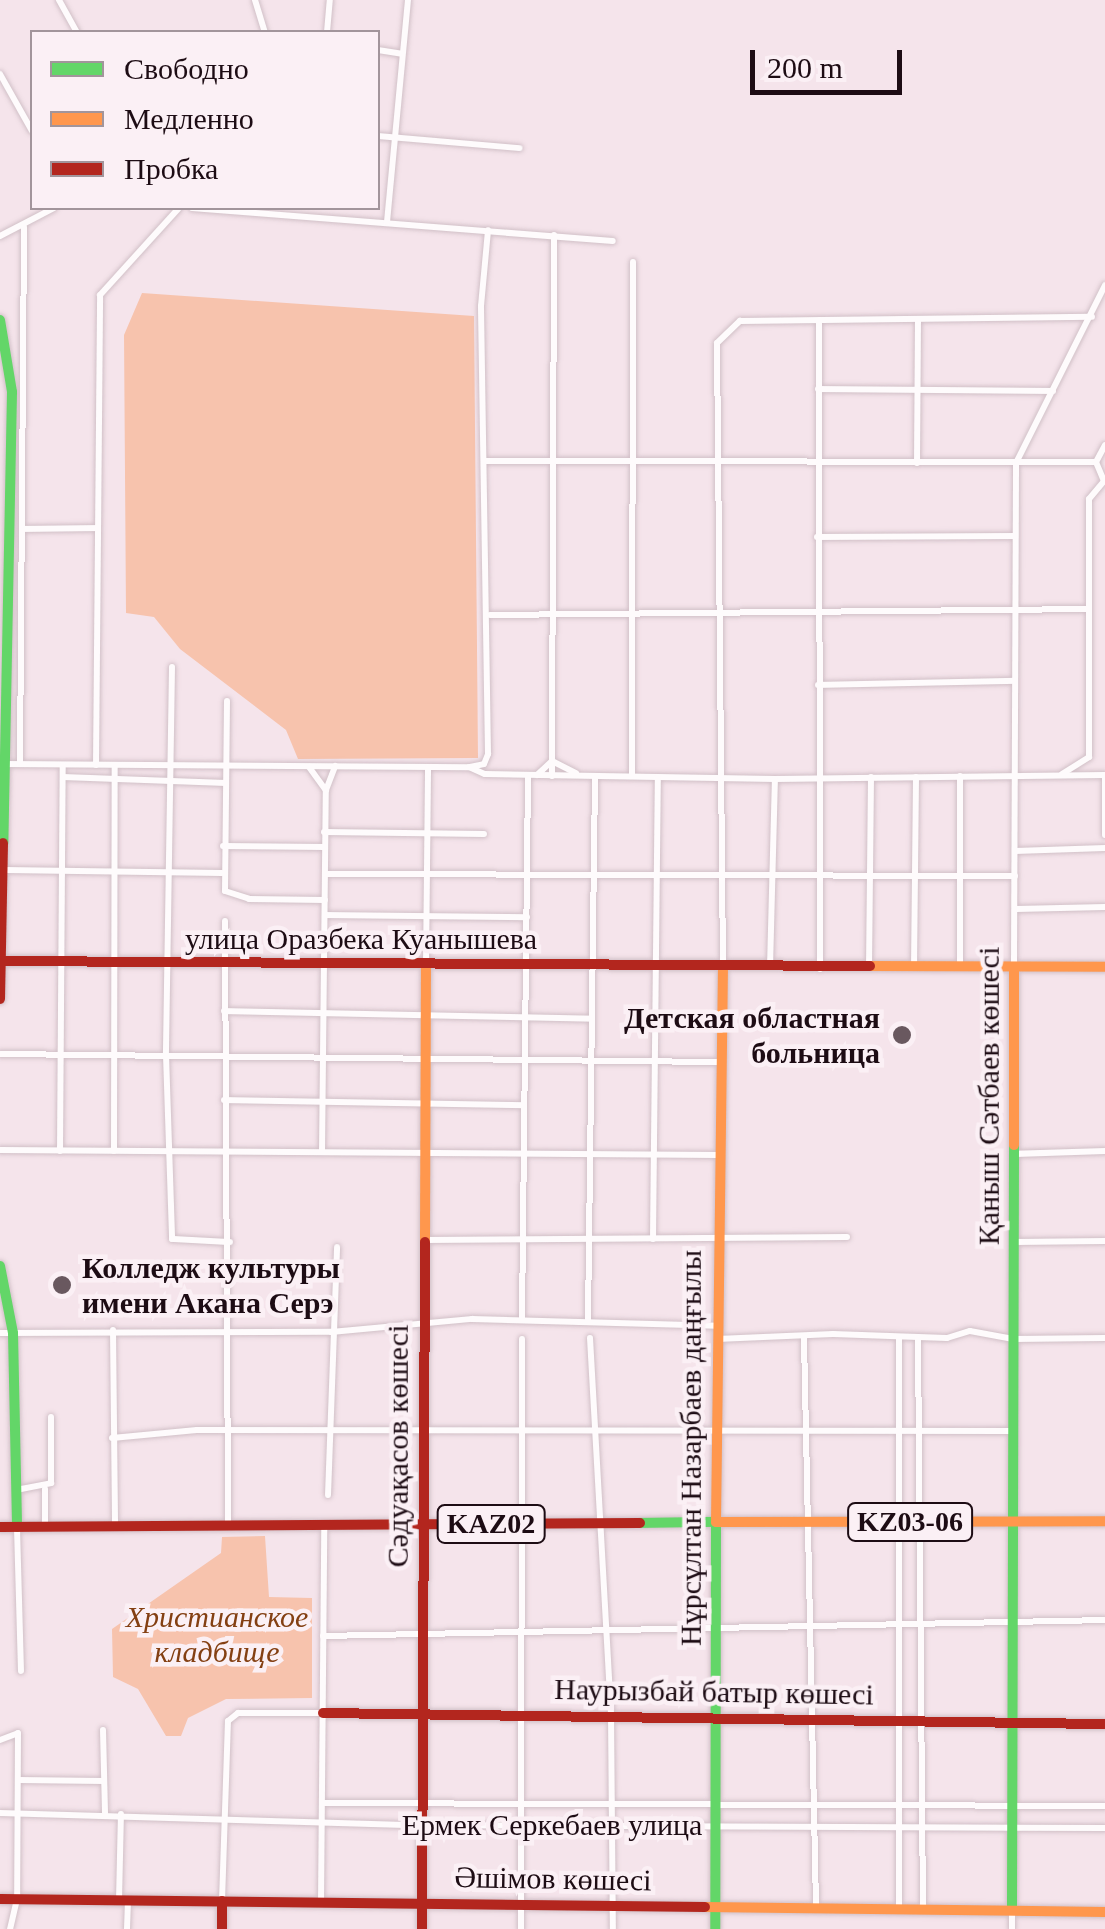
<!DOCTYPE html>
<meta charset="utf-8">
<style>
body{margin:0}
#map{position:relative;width:1105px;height:1929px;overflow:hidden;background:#f5e4eb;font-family:"Times New Roman",serif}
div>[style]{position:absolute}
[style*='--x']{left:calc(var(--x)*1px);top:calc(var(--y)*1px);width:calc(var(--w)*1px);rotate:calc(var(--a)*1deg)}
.green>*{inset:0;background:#f7c3ad}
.roads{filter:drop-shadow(0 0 2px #d1c0c7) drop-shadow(0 0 2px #d1c0c7)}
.street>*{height:6px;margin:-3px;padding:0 3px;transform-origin:3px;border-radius:3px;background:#fefbfc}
.fast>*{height:10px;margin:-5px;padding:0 5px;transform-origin:5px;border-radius:5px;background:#63d668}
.slow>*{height:10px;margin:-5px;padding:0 5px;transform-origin:5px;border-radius:5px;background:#ff974d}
.jam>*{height:10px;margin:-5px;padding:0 5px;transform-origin:5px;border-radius:5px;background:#b3261e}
.dots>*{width:28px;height:28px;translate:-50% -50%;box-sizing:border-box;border:5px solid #fbf0f5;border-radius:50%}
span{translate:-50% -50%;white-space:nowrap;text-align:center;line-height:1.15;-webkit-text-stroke:9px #fbf0f5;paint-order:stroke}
.shield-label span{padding:2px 8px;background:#fbf0f5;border:2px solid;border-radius:8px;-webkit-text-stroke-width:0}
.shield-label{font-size:28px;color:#1d0c14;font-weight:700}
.street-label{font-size:30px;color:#1d0c14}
.poi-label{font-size:30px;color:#1d0c14;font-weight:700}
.right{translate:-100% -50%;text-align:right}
.left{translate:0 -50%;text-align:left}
.park-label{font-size:30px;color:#844013;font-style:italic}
.legend{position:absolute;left:30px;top:30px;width:350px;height:180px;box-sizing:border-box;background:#fbf0f5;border:2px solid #a2959b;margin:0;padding:12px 18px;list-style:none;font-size:30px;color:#1d0c14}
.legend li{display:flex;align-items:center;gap:20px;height:50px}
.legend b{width:50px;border:2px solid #a2959b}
.scale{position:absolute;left:750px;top:50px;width:152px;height:45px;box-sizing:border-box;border:5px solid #1d0c14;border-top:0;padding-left:12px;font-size:30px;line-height:35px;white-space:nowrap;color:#1d0c14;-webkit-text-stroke:8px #fbf0f5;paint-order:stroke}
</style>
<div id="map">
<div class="green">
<div style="clip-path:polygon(142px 293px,474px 316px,478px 758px,298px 759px,286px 730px,180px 649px,154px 617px,126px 613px,124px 335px)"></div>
<div style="clip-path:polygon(265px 1536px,269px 1597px,312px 1598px,312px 1698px,226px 1699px,188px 1718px,181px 1736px,166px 1736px,138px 1689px,113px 1677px,112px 1629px,221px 1553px,222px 1537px)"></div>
</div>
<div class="roads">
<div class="street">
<div style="--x:59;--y:0;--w:37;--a:61"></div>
<div style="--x:255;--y:0;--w:34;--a:73"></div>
<div style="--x:327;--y:32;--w:32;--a:-85"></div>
<div style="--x:378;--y:50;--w:24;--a:9"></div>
<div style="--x:0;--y:74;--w:65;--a:60.7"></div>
<div style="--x:378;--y:136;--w:142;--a:4.9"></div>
<div style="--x:192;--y:208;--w:422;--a:4.5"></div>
<div style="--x:387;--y:222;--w:223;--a:-84.6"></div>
<div style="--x:0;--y:236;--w:61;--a:-27.4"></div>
<div style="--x:819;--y:320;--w:649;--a:89.91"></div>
<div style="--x:818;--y:389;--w:235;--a:0.5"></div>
<div style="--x:486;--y:461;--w:610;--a:0.09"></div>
<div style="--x:917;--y:463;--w:144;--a:-89.6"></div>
<div style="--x:22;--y:529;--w:76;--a:-0.8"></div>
<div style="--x:817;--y:537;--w:197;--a:-0.3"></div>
<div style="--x:490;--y:615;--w:599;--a:-0.57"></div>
<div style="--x:172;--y:667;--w:388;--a:90.9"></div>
<div style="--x:166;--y:1055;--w:184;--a:88.1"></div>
<div style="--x:172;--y:1239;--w:58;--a:3"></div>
<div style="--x:818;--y:685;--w:197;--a:-1.2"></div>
<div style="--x:227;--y:701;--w:190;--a:90.6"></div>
<div style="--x:225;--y:891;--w:25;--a:18"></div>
<div style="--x:249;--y:899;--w:76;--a:0.8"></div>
<div style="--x:5;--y:764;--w:464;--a:0.4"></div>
<div style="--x:469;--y:767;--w:17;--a:24"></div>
<div style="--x:485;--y:774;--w:290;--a:1"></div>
<div style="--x:775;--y:779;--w:330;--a:-0.7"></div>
<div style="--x:20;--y:764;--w:537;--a:-89.57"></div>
<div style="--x:96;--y:765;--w:470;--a:-89.5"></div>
<div style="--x:100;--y:295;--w:118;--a:-47.8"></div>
<div style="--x:309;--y:767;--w:29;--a:54"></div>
<div style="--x:470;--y:767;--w:14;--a:-12"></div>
<div style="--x:484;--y:764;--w:11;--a:-68"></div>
<div style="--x:488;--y:754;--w:448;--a:-90.9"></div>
<div style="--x:481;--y:306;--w:76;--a:-84.7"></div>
<div style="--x:1062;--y:774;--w:32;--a:-32"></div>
<div style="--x:1089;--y:757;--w:258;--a:-90"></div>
<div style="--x:1089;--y:499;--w:23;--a:-50"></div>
<div style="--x:1104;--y:481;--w:21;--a:-113"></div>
<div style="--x:1096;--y:462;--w:19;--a:-62"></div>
<div style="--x:537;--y:775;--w:21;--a:-43"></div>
<div style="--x:552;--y:761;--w:27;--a:27"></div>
<div style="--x:552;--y:776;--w:541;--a:-89.79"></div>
<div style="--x:632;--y:776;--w:514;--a:-89.89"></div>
<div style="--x:1105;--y:776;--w:59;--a:90"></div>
<div style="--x:63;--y:777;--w:163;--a:2.1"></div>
<div style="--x:324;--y:832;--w:160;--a:0.7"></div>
<div style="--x:223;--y:846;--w:102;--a:0.6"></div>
<div style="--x:1015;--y:851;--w:90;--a:-1.9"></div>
<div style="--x:5;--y:870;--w:217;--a:0.8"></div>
<div style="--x:325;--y:874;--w:690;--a:0.17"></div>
<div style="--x:1016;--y:909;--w:89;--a:-1.3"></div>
<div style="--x:326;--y:915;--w:201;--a:0.6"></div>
<div style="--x:225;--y:921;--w:603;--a:89.71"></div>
<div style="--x:426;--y:964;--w:197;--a:-89.4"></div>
<div style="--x:770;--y:967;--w:188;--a:-88.5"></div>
<div style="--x:960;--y:967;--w:191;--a:-90"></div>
<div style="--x:1014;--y:967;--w:504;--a:-89.77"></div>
<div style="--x:1016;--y:463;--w:199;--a:-63.4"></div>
<div style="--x:723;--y:968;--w:625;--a:-90.55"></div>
<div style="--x:717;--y:343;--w:32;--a:-44"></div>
<div style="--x:740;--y:321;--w:352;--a:-0.7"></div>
<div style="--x:869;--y:968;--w:191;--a:-89.4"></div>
<div style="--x:914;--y:968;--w:191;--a:-89.4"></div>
<div style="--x:224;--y:1011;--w:368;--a:1.2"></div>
<div style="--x:0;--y:1054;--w:721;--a:0.64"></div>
<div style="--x:224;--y:1100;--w:299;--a:1"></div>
<div style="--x:0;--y:1150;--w:719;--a:0.4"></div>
<div style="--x:60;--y:1151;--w:386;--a:-89.6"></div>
<div style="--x:114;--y:1151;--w:386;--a:-89.9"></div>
<div style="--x:322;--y:1152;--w:362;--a:-89.4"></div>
<div style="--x:326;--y:790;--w:26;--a:-69"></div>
<div style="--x:1012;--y:1154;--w:93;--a:-1.8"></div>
<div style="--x:653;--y:1239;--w:462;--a:-89.4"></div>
<div style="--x:424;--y:1240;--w:423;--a:-0.4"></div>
<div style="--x:1014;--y:1242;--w:91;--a:-0.6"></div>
<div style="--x:522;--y:1320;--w:545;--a:-89.37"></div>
<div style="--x:588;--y:1320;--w:544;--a:-89.26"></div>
<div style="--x:113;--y:1330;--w:194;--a:89.4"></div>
<div style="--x:0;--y:1333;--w:331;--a:-0.2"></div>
<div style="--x:331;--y:1332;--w:142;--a:-5.3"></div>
<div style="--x:472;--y:1319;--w:245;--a:1.6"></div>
<div style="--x:590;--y:1338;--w:377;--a:86.8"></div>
<div style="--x:611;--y:1714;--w:215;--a:89.5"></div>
<div style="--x:804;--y:1338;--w:570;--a:88.79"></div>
<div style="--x:717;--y:1339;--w:116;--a:-2.5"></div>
<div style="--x:833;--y:1334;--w:114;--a:2"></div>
<div style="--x:947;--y:1338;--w:24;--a:-17"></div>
<div style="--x:970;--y:1331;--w:44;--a:10.5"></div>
<div style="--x:1013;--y:1339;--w:92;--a:-0.6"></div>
<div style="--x:918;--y:1339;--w:570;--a:89.5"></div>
<div style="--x:112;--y:1438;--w:85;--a:-5.4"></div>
<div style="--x:197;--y:1430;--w:816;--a:0.07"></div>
<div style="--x:16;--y:1490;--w:36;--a:-11"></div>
<div style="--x:51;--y:1483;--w:66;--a:-90"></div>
<div style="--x:328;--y:1495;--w:248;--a:-87.9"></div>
<div style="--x:45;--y:1526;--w:37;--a:-90"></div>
<div style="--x:17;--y:1528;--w:143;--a:88.4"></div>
<div style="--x:323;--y:1636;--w:782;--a:-1.17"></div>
<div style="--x:103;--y:1730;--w:83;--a:88.6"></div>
<div style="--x:0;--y:1740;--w:19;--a:-21"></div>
<div style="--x:18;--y:1733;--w:166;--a:90.3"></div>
<div style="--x:17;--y:1899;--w:31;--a:103"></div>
<div style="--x:18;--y:1780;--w:86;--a:0.7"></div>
<div style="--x:322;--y:1803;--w:783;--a:0.22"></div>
<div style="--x:0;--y:1813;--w:414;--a:1.7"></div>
<div style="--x:414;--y:1825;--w:691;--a:0.25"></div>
<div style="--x:119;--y:1900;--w:86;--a:-88.7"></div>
<div style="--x:222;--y:1901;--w:180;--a:-88.1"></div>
<div style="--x:228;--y:1721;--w:13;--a:-39"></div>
<div style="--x:238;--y:1713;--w:85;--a:0"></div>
<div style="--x:321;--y:1903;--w:377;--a:-89.5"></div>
<div style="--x:899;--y:1909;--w:571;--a:-90"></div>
<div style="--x:1012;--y:1910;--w:19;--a:90"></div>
<div style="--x:127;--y:1929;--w:29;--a:-88"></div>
<div style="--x:521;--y:1929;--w:590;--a:-89.9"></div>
</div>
<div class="fast">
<div style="--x:0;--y:320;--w:73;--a:80.5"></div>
<div style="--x:12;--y:392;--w:451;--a:91.1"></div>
<div style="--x:0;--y:1266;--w:68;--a:79"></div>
<div style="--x:13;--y:1333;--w:194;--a:88.8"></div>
<div style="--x:640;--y:1523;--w:76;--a:-0.8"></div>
<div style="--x:716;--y:1522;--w:407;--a:90.1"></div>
<div style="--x:1012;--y:1909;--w:764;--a:-89.85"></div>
</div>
<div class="slow">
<div style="--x:870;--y:966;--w:235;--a:0.2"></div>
<div style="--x:1014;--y:1145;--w:176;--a:-90"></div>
<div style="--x:425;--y:1242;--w:278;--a:-89.8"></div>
<div style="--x:716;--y:1522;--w:554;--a:-89.28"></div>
<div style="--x:716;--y:1522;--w:389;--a:-0.1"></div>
<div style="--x:705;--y:1907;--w:400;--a:0.7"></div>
</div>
<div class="jam">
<div style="--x:0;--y:961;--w:870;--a:0.33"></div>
<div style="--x:0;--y:999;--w:156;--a:-88.9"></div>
<div style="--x:0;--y:1527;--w:640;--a:-0.36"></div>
<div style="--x:323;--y:1713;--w:782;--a:0.81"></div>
<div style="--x:0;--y:1899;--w:705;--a:0.65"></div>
<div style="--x:222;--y:1901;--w:28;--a:90"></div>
<div style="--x:422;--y:1929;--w:687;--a:-89.75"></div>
</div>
</div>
<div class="dots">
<div style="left:902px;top:1035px;background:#69585f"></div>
<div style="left:62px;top:1285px;background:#69585f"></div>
</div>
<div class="shield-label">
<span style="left:910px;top:1522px">KZ03-06</span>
<span style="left:491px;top:1524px">KАZ02</span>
</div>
<div class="street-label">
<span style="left:361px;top:939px">улица Оразбека Куанышева</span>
<span style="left:989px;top:1096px;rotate:-90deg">Қаныш Сәтбаев көшесі</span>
<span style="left:398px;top:1446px;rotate:-90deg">Сәдуақасов көшесі</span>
<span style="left:691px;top:1448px;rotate:-90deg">Нұрсұлтан Назарбаев даңғылы</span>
<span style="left:714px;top:1692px;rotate:1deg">Наурызбай батыр көшесі</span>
<span style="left:552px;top:1825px">Ермек Серкебаев улица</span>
<span style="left:553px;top:1879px;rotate:1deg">Әшімов көшесі</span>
</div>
<div class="poi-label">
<span class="right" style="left:880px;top:1035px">Детская областная<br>больница</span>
<span class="left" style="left:82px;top:1285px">Колледж культуры<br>имени Акана Серэ</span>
</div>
<div class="park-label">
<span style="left:217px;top:1634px">Христианское<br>кладбище</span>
</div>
<ul class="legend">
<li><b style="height:12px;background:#63d668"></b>Свободно</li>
<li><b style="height:12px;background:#ff974d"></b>Медленно</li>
<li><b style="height:12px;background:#b3261e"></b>Пробка</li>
</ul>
<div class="scale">200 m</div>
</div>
